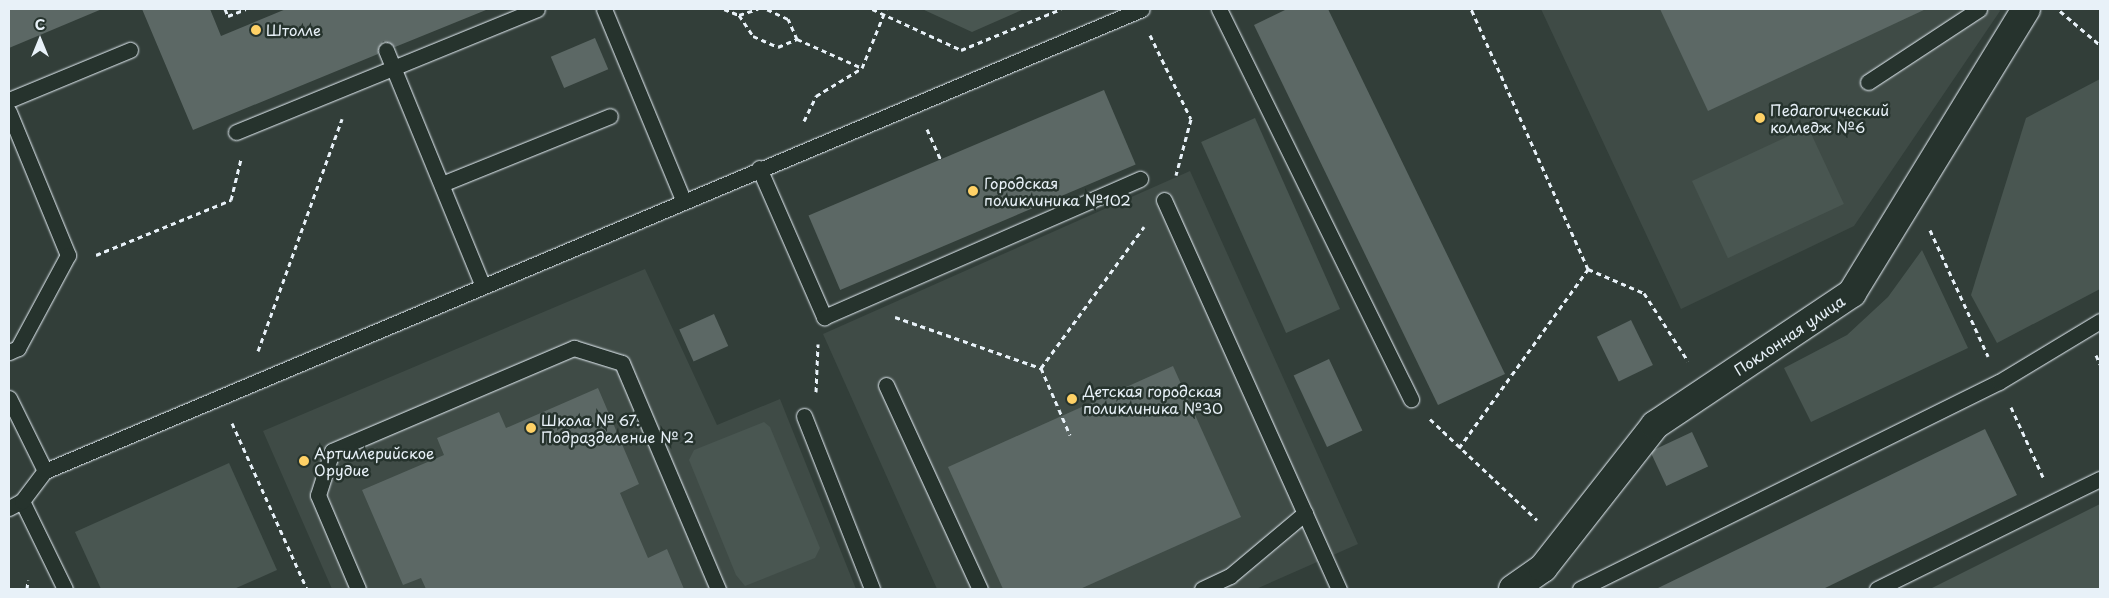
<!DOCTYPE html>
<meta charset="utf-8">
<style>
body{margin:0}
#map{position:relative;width:2109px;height:598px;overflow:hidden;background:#323e39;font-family:"Playpen Sans",sans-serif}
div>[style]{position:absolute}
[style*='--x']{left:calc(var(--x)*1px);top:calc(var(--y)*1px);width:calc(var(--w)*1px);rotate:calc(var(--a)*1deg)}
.built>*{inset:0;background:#3f4b46}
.green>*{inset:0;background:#495651;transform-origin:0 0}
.building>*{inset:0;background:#5c6865;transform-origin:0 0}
.path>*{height:3px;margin-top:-1.5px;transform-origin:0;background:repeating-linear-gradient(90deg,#e8f1f8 0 5px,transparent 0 9px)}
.roads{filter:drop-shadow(0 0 1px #e8f1f8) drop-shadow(0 0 1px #e8f1f8)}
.service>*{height:15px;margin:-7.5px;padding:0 7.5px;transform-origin:7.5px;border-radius:7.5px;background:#26332d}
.minor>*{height:28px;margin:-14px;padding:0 14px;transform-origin:14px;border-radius:14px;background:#26332d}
.dots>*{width:14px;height:14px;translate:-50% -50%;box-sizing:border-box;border:2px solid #26332d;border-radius:50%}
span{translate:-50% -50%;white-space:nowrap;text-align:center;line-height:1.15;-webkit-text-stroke:5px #26332d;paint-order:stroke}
.poi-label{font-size:15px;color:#e8f1f8}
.left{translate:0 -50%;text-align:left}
.street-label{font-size:15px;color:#e8f1f8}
.frame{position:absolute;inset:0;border:10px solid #e8f1f8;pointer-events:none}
.north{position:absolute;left:15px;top:15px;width:50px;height:50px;-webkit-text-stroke:4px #26332d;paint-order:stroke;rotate:0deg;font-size:14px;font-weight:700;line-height:20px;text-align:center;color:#e8f1f8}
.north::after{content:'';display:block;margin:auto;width:18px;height:22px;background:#e8f1f8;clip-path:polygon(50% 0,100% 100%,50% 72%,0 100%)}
</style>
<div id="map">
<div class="built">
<div style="clip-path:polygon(1541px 9px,1999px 9px,2000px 11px,1854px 226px,1681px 309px)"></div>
<div style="clip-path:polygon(1190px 171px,1358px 544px,1256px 589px,937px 589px,823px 334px)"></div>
<div style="clip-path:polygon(645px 269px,717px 425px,780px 399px,856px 589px,332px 589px,263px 431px)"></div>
</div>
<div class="green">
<div style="clip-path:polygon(922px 9px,1024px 9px,972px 32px)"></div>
<div style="clip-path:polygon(2100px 79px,2100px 289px,1997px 343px,1971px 295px,2026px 118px)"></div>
<div style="left:1255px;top:118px;width:209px;height:59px;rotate:66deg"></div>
<div style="left:1808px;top:127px;width:85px;height:128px;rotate:65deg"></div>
<div style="clip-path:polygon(1922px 250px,1968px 348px,1811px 422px,1784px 368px,1847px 335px,1888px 297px)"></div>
<div style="clip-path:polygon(764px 422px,770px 427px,820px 548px,815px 558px,745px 586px,736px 575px,689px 460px,694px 450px)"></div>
<div style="clip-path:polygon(229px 463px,277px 570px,234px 589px,101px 589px,75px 532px)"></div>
<div style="clip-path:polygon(2100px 504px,2100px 589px,1930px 589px)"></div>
</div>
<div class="building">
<div style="clip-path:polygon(9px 9px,102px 9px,9px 48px)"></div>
<div style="clip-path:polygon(142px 9px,210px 9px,221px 36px,286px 9px,486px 10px,395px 47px,383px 41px,378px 54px,193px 130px)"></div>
<div style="clip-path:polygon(1287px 9px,1328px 9px,1505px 374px,1438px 405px,1254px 25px)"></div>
<div style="clip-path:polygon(1660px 9px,1926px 9px,1708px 111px)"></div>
<div style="left:595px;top:38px;width:34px;height:48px;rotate:67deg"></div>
<div style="left:1104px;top:90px;width:81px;height:321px;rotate:67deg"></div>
<div style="left:714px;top:314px;width:35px;height:38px;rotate:66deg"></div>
<div style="left:1631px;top:320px;width:50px;height:38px;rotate:64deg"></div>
<div style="left:1329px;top:359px;width:79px;height:39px;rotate:65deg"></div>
<div style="clip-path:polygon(1173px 366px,1241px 517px,1080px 589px,1003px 589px,948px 467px)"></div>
<div style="clip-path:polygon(598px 388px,639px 484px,620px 493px,648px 558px,667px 549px,684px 589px,426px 589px,421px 578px,403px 585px,362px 490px,444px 455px,437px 438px,499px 412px,506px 428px)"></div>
<div style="clip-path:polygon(1985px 429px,2017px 495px,1823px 589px,1656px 589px)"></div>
<div style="left:1692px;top:432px;width:38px;height:46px;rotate:65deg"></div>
</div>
<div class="path">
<div style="--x:225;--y:9;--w:8;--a:67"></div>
<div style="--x:228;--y:16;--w:19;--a:-21"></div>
<div style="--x:724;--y:9;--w:16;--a:22"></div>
<div style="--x:739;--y:15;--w:20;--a:-18"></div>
<div style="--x:872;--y:9;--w:98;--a:24.7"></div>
<div style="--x:961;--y:50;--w:108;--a:-22.3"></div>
<div style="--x:2060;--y:11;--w:52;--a:40.4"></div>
<div style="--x:739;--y:15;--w:25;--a:56"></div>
<div style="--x:753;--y:36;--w:27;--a:24"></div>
<div style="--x:778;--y:47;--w:21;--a:-23"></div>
<div style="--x:797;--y:39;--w:22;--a:-114"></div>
<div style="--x:788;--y:19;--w:23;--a:-155"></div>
<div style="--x:1150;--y:35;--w:93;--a:64"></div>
<div style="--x:1191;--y:119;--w:58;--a:105"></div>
<div style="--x:797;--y:39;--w:71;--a:24"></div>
<div style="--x:804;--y:121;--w:28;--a:-64"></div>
<div style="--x:816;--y:96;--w:54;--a:-31.3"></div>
<div style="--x:862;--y:68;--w:64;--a:-67.9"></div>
<div style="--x:927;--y:129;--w:35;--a:66"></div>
<div style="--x:1930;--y:230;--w:139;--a:65.3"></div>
<div style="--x:96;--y:255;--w:146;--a:-22.2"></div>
<div style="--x:231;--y:200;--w:42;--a:-76.3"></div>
<div style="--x:1588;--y:269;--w:61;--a:23.2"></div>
<div style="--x:1644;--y:293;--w:81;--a:57.1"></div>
<div style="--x:895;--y:317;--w:155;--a:19.3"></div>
<div style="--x:1041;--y:368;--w:73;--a:66.6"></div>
<div style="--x:258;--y:351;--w:247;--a:-70.1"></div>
<div style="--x:2096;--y:355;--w:10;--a:66"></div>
<div style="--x:1041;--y:368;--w:175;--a:-53.9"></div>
<div style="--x:816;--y:392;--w:48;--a:-87.6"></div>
<div style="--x:2011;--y:407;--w:77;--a:65.4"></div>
<div style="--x:1430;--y:419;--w:147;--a:43.3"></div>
<div style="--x:232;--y:423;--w:182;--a:65.7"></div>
<div style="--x:1459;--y:448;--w:221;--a:-54.2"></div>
<div style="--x:1588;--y:269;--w:285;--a:-114.2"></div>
<div style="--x:27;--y:589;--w:9;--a:-84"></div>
</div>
<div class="roads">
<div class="service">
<div style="--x:604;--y:9;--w:207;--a:67.5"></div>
<div style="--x:1219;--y:9;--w:435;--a:63.8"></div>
<div style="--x:386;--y:50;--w:253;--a:67.7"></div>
<div style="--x:1868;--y:82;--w:133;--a:-33.3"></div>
<div style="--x:9;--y:100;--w:131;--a:-22.5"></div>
<div style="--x:9;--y:112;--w:155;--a:67.6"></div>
<div style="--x:68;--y:255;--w:106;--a:118.3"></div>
<div style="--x:18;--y:348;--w:10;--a:156"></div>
<div style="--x:236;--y:132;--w:325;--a:-22.2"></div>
<div style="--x:759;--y:168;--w:163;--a:66.4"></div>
<div style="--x:824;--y:317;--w:345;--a:-23.6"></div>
<div style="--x:442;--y:184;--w:181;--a:-22"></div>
<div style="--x:1164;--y:200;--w:427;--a:65.8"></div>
<div style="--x:886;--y:385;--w:225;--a:65.3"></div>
<div style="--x:9;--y:398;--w:81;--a:63.7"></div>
<div style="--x:804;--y:416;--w:186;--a:68.5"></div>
<div style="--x:22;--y:501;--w:98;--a:64"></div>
<div style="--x:9;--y:508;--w:15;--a:-28"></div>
<div style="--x:22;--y:501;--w:38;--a:-53"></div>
<div style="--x:45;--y:471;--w:1190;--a:-22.84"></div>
<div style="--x:358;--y:589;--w:102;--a:-113.1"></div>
<div style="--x:318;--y:495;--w:46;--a:-72.3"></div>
<div style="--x:332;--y:451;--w:263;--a:-23.1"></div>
<div style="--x:574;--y:348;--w:50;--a:17.4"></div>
<div style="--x:622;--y:363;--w:246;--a:67"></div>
<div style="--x:1202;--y:589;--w:31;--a:-25"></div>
<div style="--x:1230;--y:576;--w:98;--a:-40"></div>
<div style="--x:1580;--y:589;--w:467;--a:-26.3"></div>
<div style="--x:1999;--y:382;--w:118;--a:-31.1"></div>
<div style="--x:1877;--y:589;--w:249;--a:-26.3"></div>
</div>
<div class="minor">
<div style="--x:1513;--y:589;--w:37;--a:-35"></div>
<div style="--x:1543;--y:568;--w:182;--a:-51.9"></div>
<div style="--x:1655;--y:425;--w:237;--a:-33.8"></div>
<div style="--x:1852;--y:293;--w:333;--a:-58.5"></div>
</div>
</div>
<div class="dots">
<div style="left:256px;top:30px;background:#ffd166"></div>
<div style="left:1760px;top:118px;background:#ffd166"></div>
<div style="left:973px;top:191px;background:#ffd166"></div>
<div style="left:1072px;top:399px;background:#ffd166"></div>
<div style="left:531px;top:428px;background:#ffd166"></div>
<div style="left:304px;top:461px;background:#ffd166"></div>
</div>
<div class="poi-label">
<span class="left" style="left:266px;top:30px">Штолле</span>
<span class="left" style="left:1770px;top:118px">Педагогический<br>колледж №6</span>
<span class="left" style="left:984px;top:191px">Городская<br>поликлиника №102</span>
<span class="left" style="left:1083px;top:399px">Детская городская<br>поликлиника №30</span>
<span class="left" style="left:541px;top:428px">Школа № 67.<br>Подразделение № 2</span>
<span class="left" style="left:314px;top:461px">Артиллерийское<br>Орудие</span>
</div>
<div class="street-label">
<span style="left:1789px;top:335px;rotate:-34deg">Поклонная улица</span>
</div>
<div class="frame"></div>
<div class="north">С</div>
</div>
